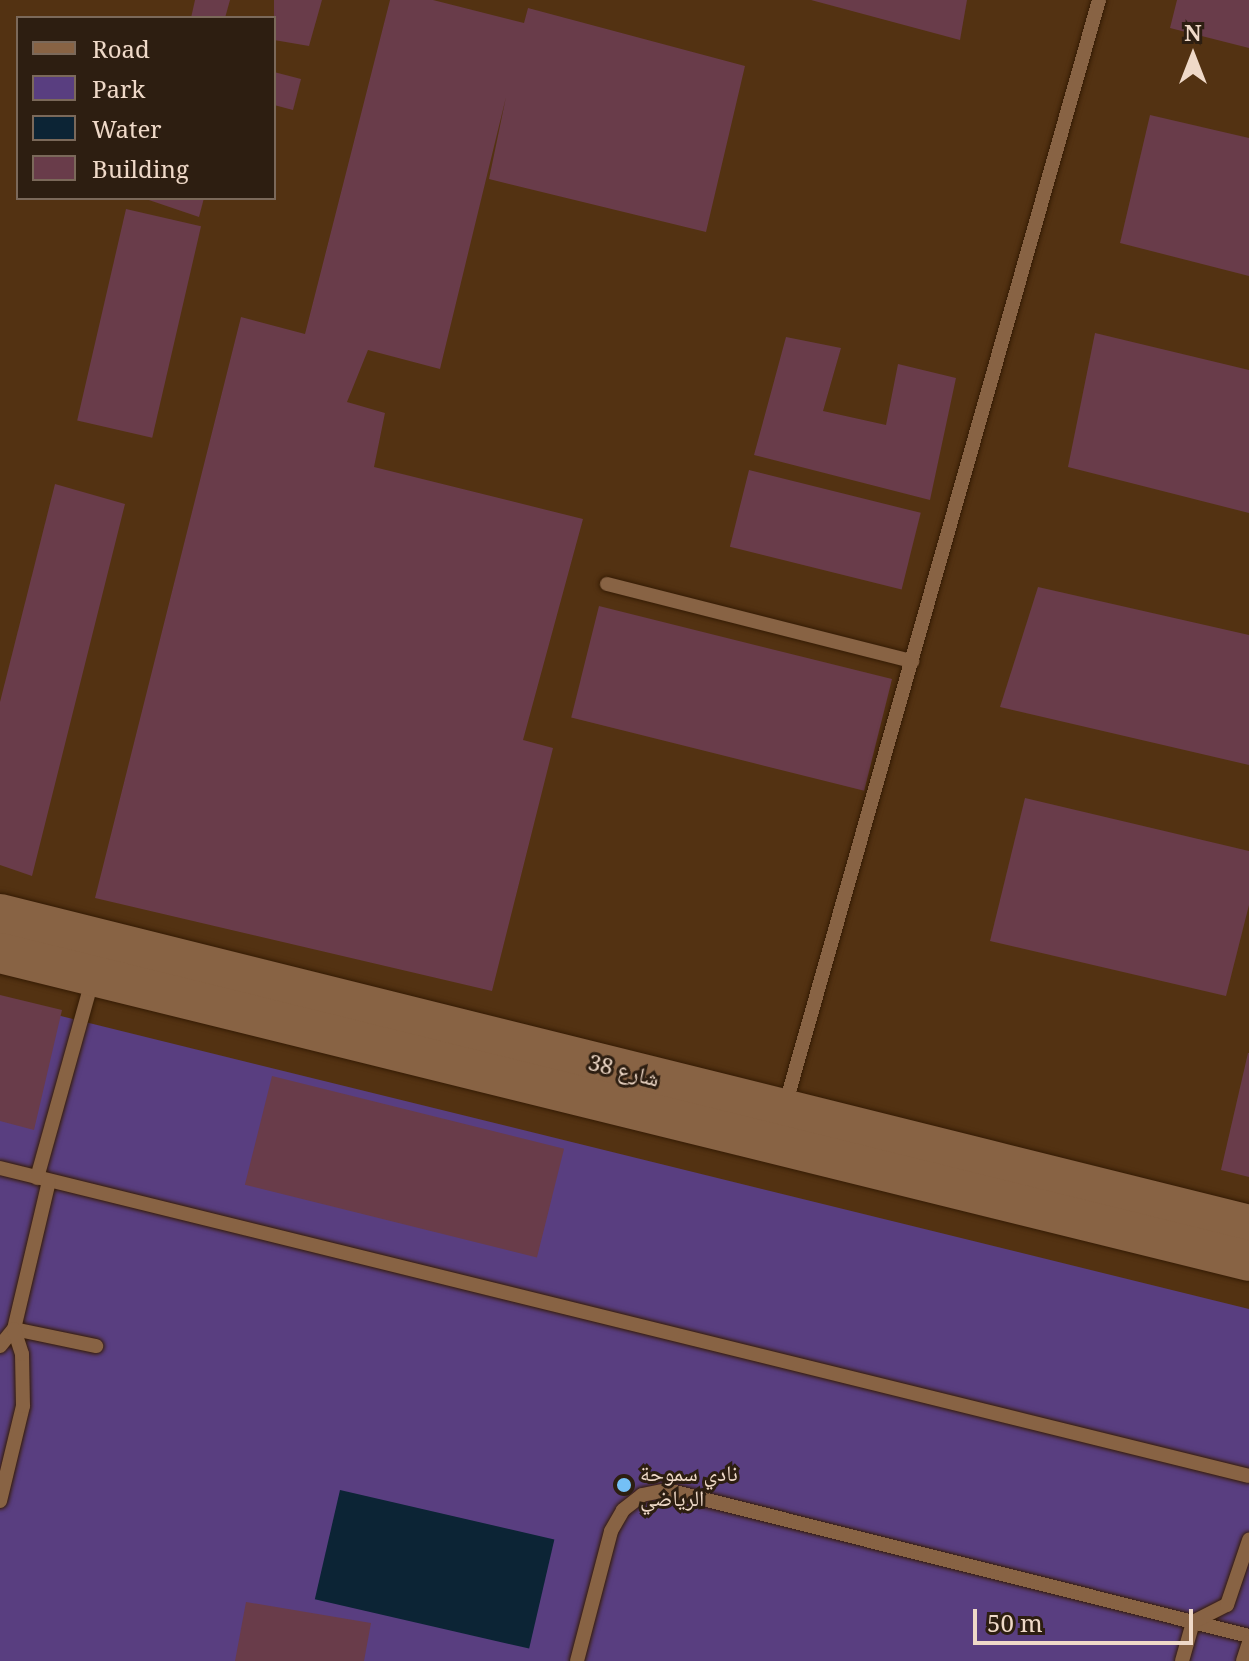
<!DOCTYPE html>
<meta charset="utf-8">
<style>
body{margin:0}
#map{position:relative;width:1249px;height:1661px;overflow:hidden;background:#533212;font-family:"Noto Serif","Noto Naskh Arabic",serif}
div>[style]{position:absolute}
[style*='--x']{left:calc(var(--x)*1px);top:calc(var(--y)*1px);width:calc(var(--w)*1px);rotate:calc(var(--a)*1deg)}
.green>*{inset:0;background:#593e80}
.water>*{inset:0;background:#0c2435;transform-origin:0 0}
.building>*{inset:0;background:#693c4a;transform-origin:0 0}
.roads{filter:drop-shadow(0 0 2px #341b04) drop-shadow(0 0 2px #341b04)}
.lane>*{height:14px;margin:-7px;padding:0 7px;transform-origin:7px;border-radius:7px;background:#886344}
.secondary>*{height:40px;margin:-20px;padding:0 20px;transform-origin:20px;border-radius:20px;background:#886344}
.dots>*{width:22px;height:22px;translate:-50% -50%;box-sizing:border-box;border:4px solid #2d1e11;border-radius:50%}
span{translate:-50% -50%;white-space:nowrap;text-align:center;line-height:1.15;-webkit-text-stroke:6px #2d1e11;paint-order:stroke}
.street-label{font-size:22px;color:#efd9c8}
.poi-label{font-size:22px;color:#efd9c8}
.left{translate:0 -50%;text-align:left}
.legend{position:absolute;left:16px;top:16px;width:260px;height:184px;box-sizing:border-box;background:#2d1e11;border:2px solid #7b695a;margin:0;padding:10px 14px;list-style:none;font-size:24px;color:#efd9c8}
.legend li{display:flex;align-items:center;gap:16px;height:40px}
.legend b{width:40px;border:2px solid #7b695a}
.north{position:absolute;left:1153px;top:16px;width:80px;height:80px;-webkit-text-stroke:6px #2d1e11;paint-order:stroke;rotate:0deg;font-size:22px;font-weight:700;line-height:32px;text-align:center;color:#efd9c8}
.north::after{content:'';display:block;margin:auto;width:28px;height:36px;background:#efd9c8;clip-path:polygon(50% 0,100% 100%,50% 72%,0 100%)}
.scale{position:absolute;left:973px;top:1609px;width:220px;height:36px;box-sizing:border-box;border:4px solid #efd9c8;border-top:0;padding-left:10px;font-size:24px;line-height:28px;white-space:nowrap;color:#efd9c8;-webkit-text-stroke:6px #2d1e11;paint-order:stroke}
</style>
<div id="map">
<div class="green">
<div style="clip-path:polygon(0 1001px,1249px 1309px,1249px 1661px,0 1661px)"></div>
</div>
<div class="water">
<div style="left:340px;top:1490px;width:220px;height:112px;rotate:13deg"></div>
</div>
<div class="building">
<div style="clip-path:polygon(195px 0,230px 0,225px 18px,191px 18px)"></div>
<div style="clip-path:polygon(274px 0,322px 0,309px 46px,274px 40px)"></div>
<div style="clip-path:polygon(390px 0,433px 0,524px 23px,528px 8px,745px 66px,706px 232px,489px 179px,506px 97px,440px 369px,368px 350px,347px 402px,385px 413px,374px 467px,583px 519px,523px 740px,553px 748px,492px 991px,95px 898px,241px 317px,305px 334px)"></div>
<div style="clip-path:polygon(811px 0,967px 0,960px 40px)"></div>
<div style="clip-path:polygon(1177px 0,1249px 0,1249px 48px,1170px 28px)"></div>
<div style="clip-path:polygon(274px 72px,301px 79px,293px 110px,274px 105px)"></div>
<div style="clip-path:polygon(1150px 115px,1249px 138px,1249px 276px,1120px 243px)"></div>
<div style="clip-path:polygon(143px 198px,204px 198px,199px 217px)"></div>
<div style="left:126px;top:209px;width:77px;height:217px;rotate:13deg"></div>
<div style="clip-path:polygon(1095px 333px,1249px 370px,1249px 513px,1068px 467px)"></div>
<div style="clip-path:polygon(786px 337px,841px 348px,823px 411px,886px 425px,898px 364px,956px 378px,930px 500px,754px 455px)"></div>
<div style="left:749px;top:470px;width:177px;height:79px;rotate:14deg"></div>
<div style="clip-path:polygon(55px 484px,125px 504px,32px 876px,0 865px,0 702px)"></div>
<div style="clip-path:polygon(1038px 587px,1249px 635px,1249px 765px,1000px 707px)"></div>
<div style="left:599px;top:606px;width:302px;height:115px;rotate:14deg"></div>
<div style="clip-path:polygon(1025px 798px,1249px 851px,1249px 905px,1226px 996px,990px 941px)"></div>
<div style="clip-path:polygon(0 995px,62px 1010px,34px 1130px,0 1121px)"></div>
<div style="clip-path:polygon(1248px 1053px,1249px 1053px,1249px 1177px,1221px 1170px)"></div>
<div style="left:272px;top:1076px;width:301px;height:112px;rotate:14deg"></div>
<div style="clip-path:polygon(246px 1602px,371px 1623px,364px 1661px,235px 1661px)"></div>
</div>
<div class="roads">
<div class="lane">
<div style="--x:607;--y:584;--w:315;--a:14.2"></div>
<div style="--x:785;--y:1106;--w:1150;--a:-74.15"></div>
<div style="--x:0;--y:1168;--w:1286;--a:13.85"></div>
<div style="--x:37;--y:1178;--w:208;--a:-74.4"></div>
<div style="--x:14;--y:1329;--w:84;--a:11.7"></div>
<div style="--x:0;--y:1346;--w:22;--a:-51"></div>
<div style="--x:14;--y:1329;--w:152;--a:-76.7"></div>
<div style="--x:0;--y:1501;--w:98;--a:-76.4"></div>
<div style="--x:23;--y:1406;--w:52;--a:-91.1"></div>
<div style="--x:22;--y:1354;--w:26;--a:-108"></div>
<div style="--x:577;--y:1661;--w:134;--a:-75.3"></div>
<div style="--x:611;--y:1531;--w:24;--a:-60"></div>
<div style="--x:623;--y:1510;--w:24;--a:-38"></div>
<div style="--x:642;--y:1495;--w:25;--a:-11"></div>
<div style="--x:667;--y:1490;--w:600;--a:14.08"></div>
<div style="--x:1182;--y:1661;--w:41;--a:-74.2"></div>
<div style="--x:1193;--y:1622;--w:38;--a:-27"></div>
<div style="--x:1227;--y:1605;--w:69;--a:-71.3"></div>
<div style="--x:1243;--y:1661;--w:20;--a:-72"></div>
</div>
<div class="secondary">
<div style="--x:0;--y:914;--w:1287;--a:13.98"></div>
<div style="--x:0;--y:953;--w:1286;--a:13.85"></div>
</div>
</div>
<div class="dots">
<div style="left:624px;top:1485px;background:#74c0f6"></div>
</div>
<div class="street-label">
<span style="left:624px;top:1070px;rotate:14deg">شارع 38</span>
</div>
<div class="poi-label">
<span class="left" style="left:640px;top:1485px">نادي سموحة<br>الرياضي</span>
</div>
<ul class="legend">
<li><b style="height:10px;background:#886344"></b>Road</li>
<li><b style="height:22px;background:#593e80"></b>Park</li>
<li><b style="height:22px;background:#0c2435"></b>Water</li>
<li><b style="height:22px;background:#693c4a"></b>Building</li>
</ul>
<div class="north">N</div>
<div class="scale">50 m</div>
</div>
